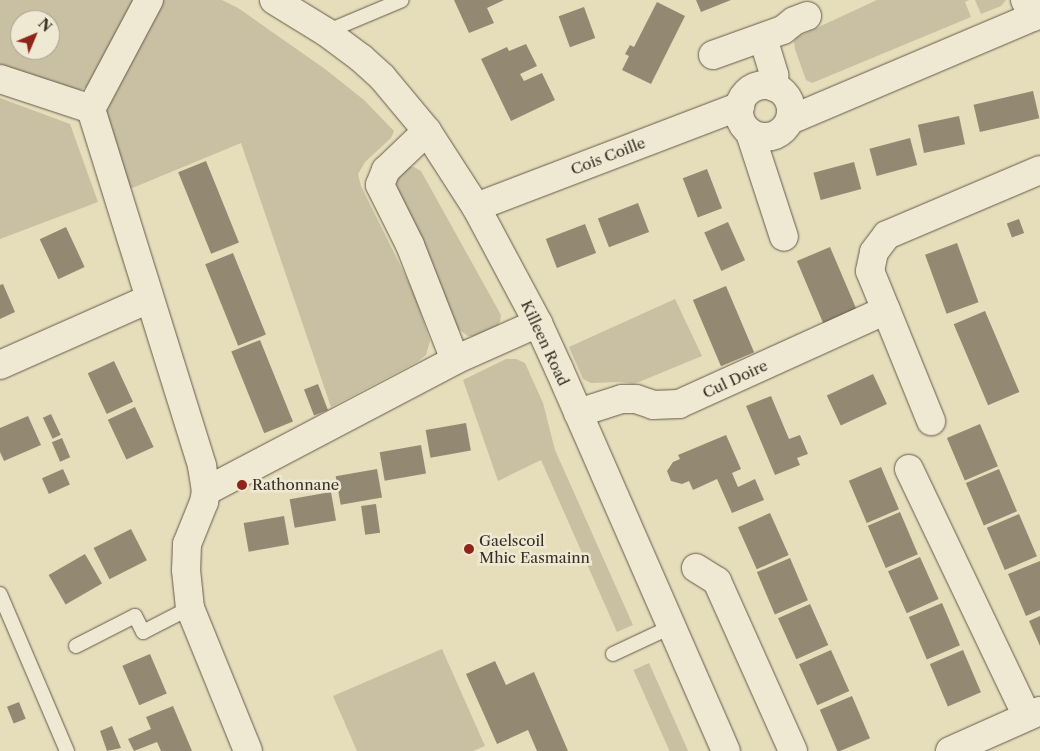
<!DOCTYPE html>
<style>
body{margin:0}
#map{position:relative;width:1040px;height:751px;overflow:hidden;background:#e6ddbb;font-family:"Libre Caslon Text",serif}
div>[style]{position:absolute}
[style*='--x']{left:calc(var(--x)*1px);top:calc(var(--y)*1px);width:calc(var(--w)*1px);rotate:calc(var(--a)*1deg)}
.green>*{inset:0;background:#c9bfa2;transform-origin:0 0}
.building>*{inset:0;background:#938973;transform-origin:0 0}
.roads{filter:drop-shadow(0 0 1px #655a4a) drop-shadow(0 0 1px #655a4a)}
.service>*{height:14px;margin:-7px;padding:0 7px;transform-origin:7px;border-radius:7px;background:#efe9d3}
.minor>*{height:28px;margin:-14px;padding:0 14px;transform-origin:14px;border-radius:14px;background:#efe9d3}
.minor>.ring{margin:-14px;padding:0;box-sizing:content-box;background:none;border:28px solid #efe9d3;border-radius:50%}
.tertiary>*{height:28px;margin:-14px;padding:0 14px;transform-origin:14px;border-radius:14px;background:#efe9d3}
.dots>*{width:14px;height:14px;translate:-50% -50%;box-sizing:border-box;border:2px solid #efe9d3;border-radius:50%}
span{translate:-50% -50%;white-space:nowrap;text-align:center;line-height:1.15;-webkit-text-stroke:5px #efe9d3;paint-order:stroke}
.street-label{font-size:15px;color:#3a2f25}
.poi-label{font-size:15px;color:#3a2f25}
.left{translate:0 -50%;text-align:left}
.north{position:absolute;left:10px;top:10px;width:50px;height:50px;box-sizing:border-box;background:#efe9d3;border:1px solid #a79f8d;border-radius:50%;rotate:45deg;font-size:14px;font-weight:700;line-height:20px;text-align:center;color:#3a2f25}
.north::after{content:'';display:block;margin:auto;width:18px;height:22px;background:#8f2418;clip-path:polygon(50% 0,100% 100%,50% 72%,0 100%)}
</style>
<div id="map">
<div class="green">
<div style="clip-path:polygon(evenodd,0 0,138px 0,91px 85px,74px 93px,0 68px,0 0,20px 20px,50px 20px,50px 50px,20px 50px,20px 20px)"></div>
<div style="clip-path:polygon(164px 0,222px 0,238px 8px,325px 69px,364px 100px,394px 131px,391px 138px,365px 162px,358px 174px,361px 186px,414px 293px,430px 341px,426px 355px,417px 362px,331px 407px,241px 143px,125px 191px,102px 124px,106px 107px)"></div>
<div style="clip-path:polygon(877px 0,969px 0,965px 2px,971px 17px,812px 83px,806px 80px,795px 49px,794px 42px,797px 37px)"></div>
<div style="clip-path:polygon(975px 0,1006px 0,1001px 6px,981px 14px)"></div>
<div style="clip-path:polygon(0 98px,70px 124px,98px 202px,0 239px)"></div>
<div style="clip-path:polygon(408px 167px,414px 167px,421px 171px,501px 315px,500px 322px,496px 327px,479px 337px,468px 336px,458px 329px,428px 254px,397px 188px,395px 181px,398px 175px)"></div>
<div style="clip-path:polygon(675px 299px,702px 356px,634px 384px,619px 382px,591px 383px,583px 379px,569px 347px)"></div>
<div style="clip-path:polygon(506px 359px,516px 359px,525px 363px,543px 403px,555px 450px,633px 625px,617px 632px,541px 460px,498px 481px,463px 380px)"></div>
<div style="clip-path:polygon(442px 649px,485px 746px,473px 751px,357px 751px,333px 696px)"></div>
<div style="left:649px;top:663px;width:97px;height:17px;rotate:66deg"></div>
</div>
<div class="building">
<div style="clip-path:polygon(454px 0,504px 0,487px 8px,494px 23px,469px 33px)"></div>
<div style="clip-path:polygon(696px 0,731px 0,701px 12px)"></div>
<div style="clip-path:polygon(657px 2px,685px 16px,651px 84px,622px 70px,629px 56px,625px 54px,630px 45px,634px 47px)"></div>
<div style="left:584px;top:7px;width:33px;height:27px;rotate:70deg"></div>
<div style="clip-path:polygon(526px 44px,537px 66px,520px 74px,524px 81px,542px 73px,555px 100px,511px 121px,481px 59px,507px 47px,509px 51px)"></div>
<div style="left:1033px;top:91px;width:28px;height:61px;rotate:77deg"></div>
<div style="left:959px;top:116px;width:29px;height:42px;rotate:78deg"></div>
<div style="left:910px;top:138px;width:28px;height:42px;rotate:75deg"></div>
<div style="left:206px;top:161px;width:88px;height:30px;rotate:68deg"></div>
<div style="left:854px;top:162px;width:28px;height:42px;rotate:75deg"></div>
<div style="left:707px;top:169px;width:42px;height:26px;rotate:69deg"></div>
<div style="left:638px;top:203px;width:31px;height:43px;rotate:69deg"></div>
<div style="left:1019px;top:219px;width:15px;height:13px;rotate:70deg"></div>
<div style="left:728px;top:222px;width:42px;height:26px;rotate:66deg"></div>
<div style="left:585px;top:224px;width:31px;height:42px;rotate:69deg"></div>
<div style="left:66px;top:227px;width:44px;height:29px;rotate:65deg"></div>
<div style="left:957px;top:243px;width:63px;height:34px;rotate:70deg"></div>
<div style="left:830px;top:247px;width:71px;height:36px;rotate:67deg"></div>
<div style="left:233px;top:253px;width:88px;height:30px;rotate:68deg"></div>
<div style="clip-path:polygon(3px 284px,15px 312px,0 319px,0 285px)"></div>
<div style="left:726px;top:286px;width:72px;height:36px;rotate:67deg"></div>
<div style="left:985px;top:311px;width:88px;height:34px;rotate:67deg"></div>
<div style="left:260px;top:340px;width:88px;height:31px;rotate:68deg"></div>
<div style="left:114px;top:361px;width:45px;height:29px;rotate:65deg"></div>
<div style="left:873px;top:374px;width:33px;height:51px;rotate:65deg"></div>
<div style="left:318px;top:384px;width:28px;height:15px;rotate:69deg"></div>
<div style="clip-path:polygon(771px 396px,789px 439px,800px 435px,808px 454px,797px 458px,800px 465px,775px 475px,746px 406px)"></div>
<div style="left:135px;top:407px;width:44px;height:30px;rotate:65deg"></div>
<div style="left:51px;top:414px;width:23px;height:9px;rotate:65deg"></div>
<div style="clip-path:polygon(28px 416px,41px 445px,4px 461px,0 452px,0 428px)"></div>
<div style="left:466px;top:423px;width:28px;height:41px;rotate:80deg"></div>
<div style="left:980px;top:424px;width:46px;height:36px;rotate:67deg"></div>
<div style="clip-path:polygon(726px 435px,741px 469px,732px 473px,738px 487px,755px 479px,764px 500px,732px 513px,717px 479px,693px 490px,689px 481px,682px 484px,671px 481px,667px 471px,673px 462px,680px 459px,678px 455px)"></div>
<div style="left:62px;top:438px;width:21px;height:11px;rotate:67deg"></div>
<div style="left:421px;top:445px;width:29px;height:42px;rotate:80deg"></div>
<div style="left:881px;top:467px;width:46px;height:35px;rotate:67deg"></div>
<div style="left:63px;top:469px;width:17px;height:23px;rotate:66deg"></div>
<div style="left:377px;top:469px;width:29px;height:42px;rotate:80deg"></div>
<div style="left:999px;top:469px;width:46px;height:36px;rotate:67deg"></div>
<div style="left:331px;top:492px;width:29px;height:42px;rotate:80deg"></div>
<div style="left:376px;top:504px;width:29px;height:15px;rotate:82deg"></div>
<div style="left:900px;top:512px;width:46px;height:35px;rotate:67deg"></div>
<div style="left:770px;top:513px;width:46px;height:35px;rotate:66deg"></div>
<div style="left:1019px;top:514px;width:46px;height:35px;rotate:67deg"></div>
<div style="left:284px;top:516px;width:29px;height:41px;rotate:80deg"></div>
<div style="left:131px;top:529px;width:35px;height:42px;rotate:63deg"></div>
<div style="left:85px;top:554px;width:34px;height:42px;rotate:60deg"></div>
<div style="left:920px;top:557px;width:46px;height:35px;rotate:66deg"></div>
<div style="left:790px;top:558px;width:46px;height:36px;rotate:67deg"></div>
<div style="clip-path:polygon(1040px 561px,1040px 610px,1026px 616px,1008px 574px)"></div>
<div style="left:942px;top:603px;width:46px;height:36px;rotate:67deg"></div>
<div style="left:810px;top:604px;width:45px;height:35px;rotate:66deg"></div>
<div style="clip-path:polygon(1040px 616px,1040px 646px,1029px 621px)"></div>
<div style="left:831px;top:650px;width:45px;height:35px;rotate:66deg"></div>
<div style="left:963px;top:650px;width:46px;height:36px;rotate:67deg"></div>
<div style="left:150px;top:654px;width:43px;height:30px;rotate:67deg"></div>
<div style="clip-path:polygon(495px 661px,506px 685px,534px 672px,568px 751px,537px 751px,528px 730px,497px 744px,466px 674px)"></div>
<div style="left:852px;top:696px;width:46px;height:35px;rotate:67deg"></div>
<div style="left:19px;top:702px;width:18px;height:13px;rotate:68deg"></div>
<div style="clip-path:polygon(173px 706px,192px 751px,161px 751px,157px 742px,134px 751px,128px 739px,151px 729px,146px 717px)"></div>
<div style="clip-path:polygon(112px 726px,121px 748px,107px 751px,100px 731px)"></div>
</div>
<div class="roads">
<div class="service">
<div style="--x:326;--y:32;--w:82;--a:-22.8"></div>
<div style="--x:0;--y:594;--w:171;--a:66.9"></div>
<div style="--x:76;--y:646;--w:66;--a:-27"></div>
<div style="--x:135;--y:616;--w:18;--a:63"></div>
<div style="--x:143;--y:632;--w:53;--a:-27.1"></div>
<div style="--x:613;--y:654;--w:64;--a:-25"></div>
</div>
<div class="minor">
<div style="--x:149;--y:0;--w:123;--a:118"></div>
<div style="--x:91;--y:109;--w:374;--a:72.7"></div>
<div style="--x:202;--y:466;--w:25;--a:81"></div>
<div style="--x:206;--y:491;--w:11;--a:100"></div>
<div style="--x:204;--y:502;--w:45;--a:112"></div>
<div style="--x:187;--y:544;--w:26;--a:92"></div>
<div style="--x:186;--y:570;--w:38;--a:84"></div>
<div style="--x:190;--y:608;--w:154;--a:67.9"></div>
<div style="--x:763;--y:38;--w:39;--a:73"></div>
<div style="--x:774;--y:75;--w:12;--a:90"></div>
<div style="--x:713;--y:55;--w:74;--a:-19.7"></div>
<div style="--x:783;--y:30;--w:14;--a:-39"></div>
<div style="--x:794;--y:21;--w:14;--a:-21"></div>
<div style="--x:0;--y:79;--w:96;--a:18.2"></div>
<div class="ring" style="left:739px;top:85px;width:24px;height:24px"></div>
<div style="--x:790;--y:120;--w:264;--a:-23"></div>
<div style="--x:1033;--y:17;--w:19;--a:-115"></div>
<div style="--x:427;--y:131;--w:57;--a:136.4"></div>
<div style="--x:386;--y:170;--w:16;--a:112"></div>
<div style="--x:380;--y:185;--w:67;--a:63.4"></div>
<div style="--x:410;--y:245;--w:123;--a:68.6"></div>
<div style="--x:750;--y:133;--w:109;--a:71.9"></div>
<div style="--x:476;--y:207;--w:283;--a:-20.9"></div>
<div style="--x:886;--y:310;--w:120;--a:67.9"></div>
<div style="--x:0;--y:365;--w:163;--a:-23.9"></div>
<div style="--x:578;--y:413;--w:46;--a:-17.7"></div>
<div style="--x:622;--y:399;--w:14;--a:0"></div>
<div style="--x:636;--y:399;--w:18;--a:19"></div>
<div style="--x:653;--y:405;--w:26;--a:-2"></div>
<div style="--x:679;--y:404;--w:227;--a:-24.4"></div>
<div style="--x:886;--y:310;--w:42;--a:-112.3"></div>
<div style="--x:870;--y:271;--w:19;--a:-78"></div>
<div style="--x:874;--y:252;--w:21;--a:-53"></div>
<div style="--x:887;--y:235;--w:166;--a:-23"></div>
<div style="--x:909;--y:469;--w:274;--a:64.5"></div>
<div style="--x:206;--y:491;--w:281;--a:-27.7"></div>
<div style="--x:455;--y:360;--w:91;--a:-24"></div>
<div style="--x:696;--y:568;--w:25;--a:32"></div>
<div style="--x:717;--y:581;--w:186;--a:65.9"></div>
<div style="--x:950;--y:751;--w:98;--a:-24"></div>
</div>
<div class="tertiary">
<div style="--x:274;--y:0;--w:61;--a:31.6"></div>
<div style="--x:326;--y:32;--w:44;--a:36.6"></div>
<div style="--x:361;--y:58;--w:28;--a:42"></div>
<div style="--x:382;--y:77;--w:70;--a:50.2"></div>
<div style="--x:427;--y:131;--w:90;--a:57.2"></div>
<div style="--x:476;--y:207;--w:132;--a:61.9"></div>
<div style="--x:538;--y:323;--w:51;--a:65.5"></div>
<div style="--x:559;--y:369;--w:417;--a:66.4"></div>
</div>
</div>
<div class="dots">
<div style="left:242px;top:485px;background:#8f2418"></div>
<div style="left:469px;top:549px;background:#8f2418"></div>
</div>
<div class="street-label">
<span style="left:608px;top:156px;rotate:-21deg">Cois Coille</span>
<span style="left:545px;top:343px;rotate:65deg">Killeen Road</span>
<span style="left:735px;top:379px;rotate:-25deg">Cul Doire</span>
</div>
<div class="poi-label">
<span class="left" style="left:252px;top:485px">Rathonnane</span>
<span class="left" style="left:479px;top:549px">Gaelscoil<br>Mhic Easmainn</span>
</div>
<div class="north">N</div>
</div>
